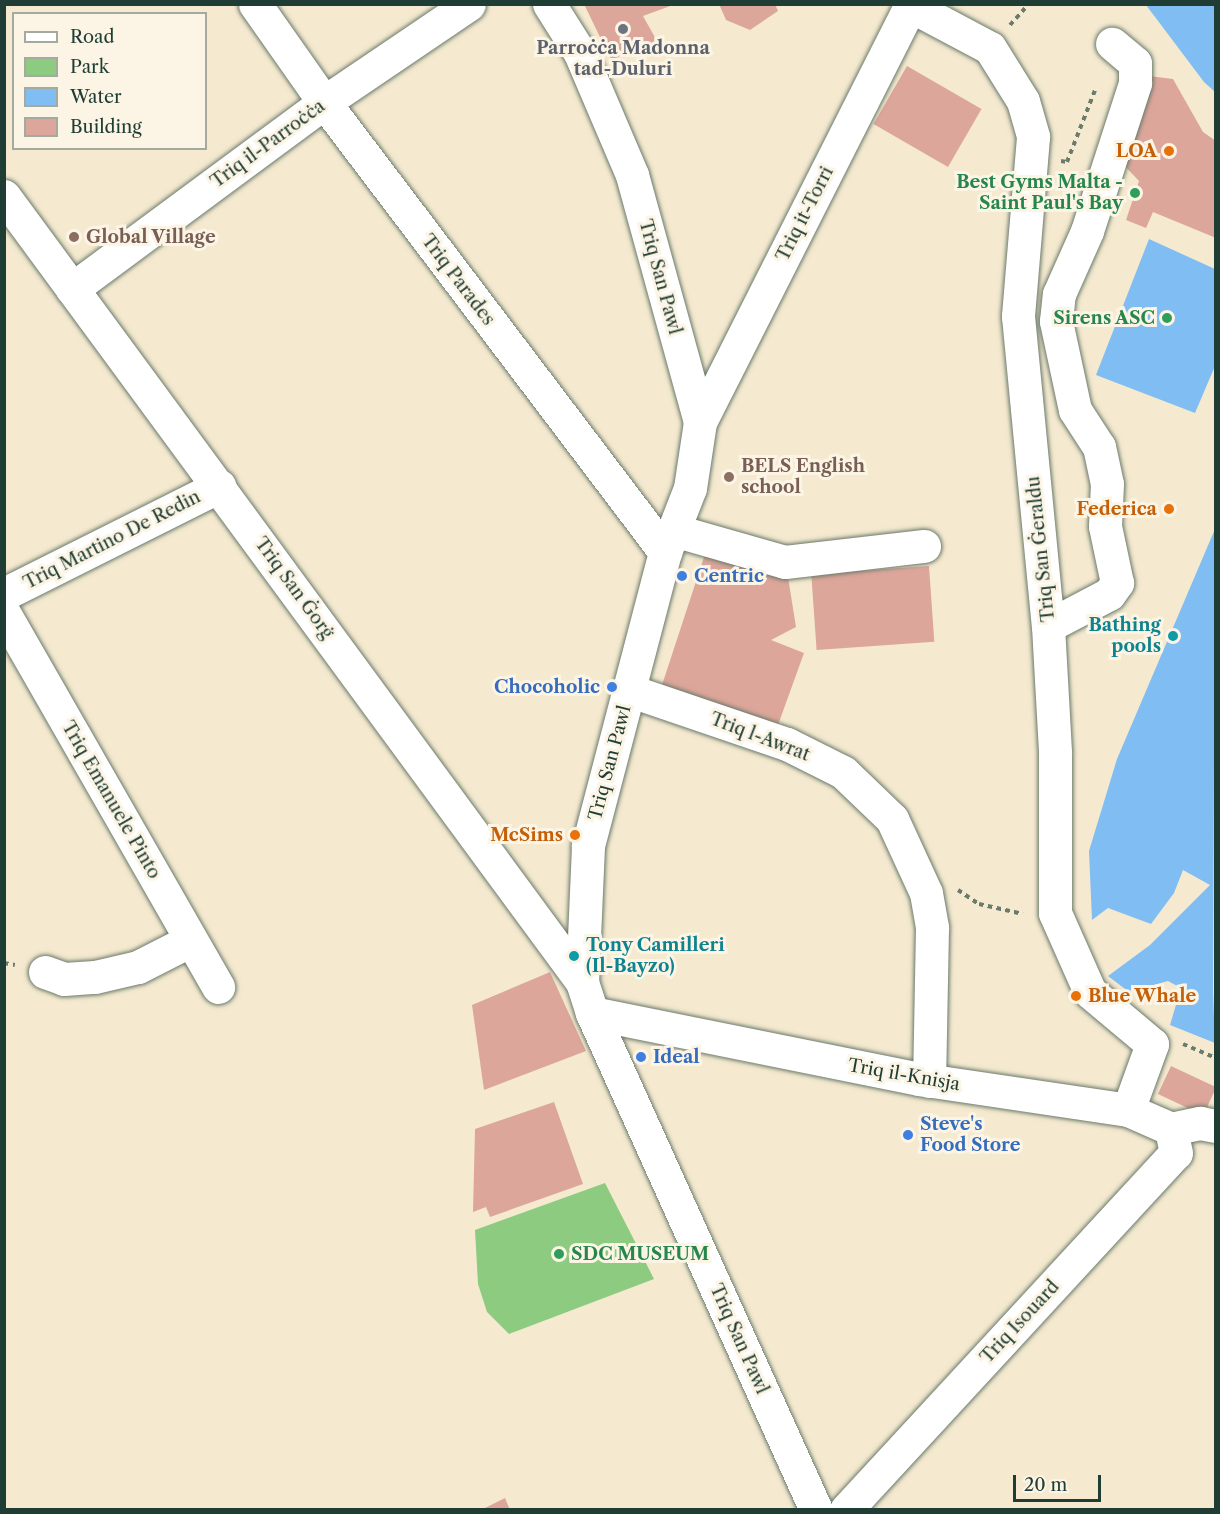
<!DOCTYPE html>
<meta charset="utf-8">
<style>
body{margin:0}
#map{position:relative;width:1220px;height:1514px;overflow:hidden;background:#f5ead0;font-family:"Libre Caslon Text",serif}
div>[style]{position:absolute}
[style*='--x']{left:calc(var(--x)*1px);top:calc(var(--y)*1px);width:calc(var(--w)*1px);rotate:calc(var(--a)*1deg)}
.green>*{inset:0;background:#8dcb81}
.water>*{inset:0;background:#7fbdf3}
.building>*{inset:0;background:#dda69b;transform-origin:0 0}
.path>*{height:4px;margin-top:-2px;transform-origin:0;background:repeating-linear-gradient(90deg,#6a7a6b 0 4.5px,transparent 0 9px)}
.roads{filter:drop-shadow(0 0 2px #6a7a6b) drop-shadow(0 0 2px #6a7a6b)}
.minor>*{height:33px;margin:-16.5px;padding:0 16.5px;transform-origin:16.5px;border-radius:16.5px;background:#fff}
.dots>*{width:16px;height:16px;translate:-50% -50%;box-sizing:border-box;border:3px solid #fcf5e5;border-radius:50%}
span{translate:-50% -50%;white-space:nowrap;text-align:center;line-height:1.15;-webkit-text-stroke:6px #fcf5e5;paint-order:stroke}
.worship-label{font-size:18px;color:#5b616d;font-weight:700}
.street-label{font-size:18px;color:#1f3d34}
.food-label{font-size:18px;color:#c56008;font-weight:700}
.right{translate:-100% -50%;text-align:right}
.left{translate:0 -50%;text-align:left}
.leisure-label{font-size:18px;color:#27864d;font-weight:700}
.education-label{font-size:18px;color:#785e54;font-weight:700}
.shop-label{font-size:18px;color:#366cbe;font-weight:700}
.culture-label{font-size:18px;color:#0d838f;font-weight:700}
.frame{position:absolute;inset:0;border:6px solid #1f3d34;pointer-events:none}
.legend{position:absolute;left:12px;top:12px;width:195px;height:138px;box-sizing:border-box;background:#fcf5e5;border:2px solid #a4ab9e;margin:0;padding:8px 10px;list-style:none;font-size:18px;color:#1f3d34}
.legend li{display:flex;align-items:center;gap:12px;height:30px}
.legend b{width:30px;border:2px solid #a4ab9e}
.scale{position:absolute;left:1013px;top:1475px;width:88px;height:27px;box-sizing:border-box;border:3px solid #1f3d34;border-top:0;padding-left:8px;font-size:18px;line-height:21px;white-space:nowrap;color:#1f3d34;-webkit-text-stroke:4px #fcf5e5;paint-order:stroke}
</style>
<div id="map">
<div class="green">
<div style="clip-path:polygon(605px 1183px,654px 1279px,509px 1334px,487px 1312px,478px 1284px,475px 1230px)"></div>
</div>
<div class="water">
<div style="clip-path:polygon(1146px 5px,1215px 5px,1215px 92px,1204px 82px)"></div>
<div style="clip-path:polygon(1149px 239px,1215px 269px,1215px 366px,1195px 413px,1096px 375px)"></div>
<div style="clip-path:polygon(1215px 529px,1213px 992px,1215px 1043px,1170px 1025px,1181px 988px,1168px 981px,1129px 992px,1108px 976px,1150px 945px,1210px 885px,1183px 870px,1174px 893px,1151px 924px,1108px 908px,1092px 920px,1089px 851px,1117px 759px)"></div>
</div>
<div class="building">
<div style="clip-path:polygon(584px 4px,673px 4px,673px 5px,643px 16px,657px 41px,611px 60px)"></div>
<div style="clip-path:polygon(719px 4px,775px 4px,778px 11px,750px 30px,726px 20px)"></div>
<div style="left:907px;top:66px;width:86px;height:67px;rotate:30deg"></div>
<div style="clip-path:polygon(1149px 76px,1173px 79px,1203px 132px,1216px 141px,1216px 238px,1153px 212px,1146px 228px,1126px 220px,1139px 181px,1120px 161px)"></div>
<div style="clip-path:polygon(705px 554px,788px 577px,796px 627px,771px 640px,804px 653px,778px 725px,661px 688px)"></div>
<div style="left:929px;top:566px;width:76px;height:118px;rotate:86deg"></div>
<div style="clip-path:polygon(550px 972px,586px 1051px,484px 1090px,472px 1005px)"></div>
<div style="left:1171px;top:1066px;width:50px;height:31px;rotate:25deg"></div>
<div style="clip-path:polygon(554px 1102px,583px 1184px,490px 1217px,486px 1207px,473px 1212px,475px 1129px)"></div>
<div style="clip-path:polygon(505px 1498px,510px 1510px,481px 1510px)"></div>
</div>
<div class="path">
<div style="--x:1010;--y:25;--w:28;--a:-48"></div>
<div style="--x:1061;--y:161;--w:6;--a:9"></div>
<div style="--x:1067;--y:162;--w:77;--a:-68.7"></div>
<div style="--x:958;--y:890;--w:25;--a:34"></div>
<div style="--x:979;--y:904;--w:45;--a:12.8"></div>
<div style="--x:4;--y:963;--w:11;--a:10"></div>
<div style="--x:1183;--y:1044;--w:36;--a:23"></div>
</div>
<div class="roads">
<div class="minor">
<div style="--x:255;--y:4;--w:120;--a:54.9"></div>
<div style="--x:324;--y:102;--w:565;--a:52.85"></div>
<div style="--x:549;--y:4;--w:58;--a:57.7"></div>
<div style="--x:580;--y:53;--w:133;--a:66.9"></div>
<div style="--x:632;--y:175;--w:256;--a:74.6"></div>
<div style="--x:700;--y:422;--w:67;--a:98.6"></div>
<div style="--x:690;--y:488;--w:69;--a:111.3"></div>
<div style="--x:665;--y:552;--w:304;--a:104.7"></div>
<div style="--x:588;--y:846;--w:136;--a:92.5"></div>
<div style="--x:582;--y:982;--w:33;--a:72"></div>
<div style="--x:592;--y:1013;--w:545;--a:65.74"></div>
<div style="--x:911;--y:6;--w:89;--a:28"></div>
<div style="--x:990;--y:48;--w:62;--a:58.1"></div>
<div style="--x:1023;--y:101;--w:37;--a:74"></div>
<div style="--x:1033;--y:137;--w:180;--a:94.8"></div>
<div style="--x:1018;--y:316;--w:311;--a:84.5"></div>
<div style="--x:1048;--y:626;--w:127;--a:86.8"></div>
<div style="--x:1055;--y:753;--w:160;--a:90"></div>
<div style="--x:1055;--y:913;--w:86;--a:66.1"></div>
<div style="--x:1090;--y:992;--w:81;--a:40"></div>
<div style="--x:1152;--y:1044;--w:70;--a:110"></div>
<div style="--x:4;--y:196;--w:976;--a:53.67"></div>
<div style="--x:72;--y:289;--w:312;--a:-36.5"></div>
<div style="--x:323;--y:103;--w:176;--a:-34.1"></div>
<div style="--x:700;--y:422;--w:468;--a:-63.2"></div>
<div style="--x:673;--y:530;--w:116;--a:15.9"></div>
<div style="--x:785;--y:562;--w:140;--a:-6.6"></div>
<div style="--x:4;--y:594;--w:241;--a:-26.6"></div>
<div style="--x:4;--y:613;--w:431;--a:60.2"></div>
<div style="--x:1048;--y:626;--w:69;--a:-27.7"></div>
<div style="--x:1109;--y:594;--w:14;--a:-54"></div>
<div style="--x:1117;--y:583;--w:58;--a:-101.9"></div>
<div style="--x:1105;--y:526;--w:42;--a:-87.3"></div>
<div style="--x:1107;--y:484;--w:38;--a:-102"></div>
<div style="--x:1099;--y:447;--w:44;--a:-123"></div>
<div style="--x:1075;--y:410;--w:91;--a:-102.1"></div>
<div style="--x:1056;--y:321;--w:27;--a:-84"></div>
<div style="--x:1059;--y:294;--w:69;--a:-66"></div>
<div style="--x:1087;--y:231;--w:156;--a:-72"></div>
<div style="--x:1135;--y:83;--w:20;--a:-90"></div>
<div style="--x:1135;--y:63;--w:30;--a:-140"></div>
<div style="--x:628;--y:690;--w:168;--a:18.8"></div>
<div style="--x:787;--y:744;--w:63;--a:26.6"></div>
<div style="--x:843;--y:772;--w:68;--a:43.8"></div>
<div style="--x:892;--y:819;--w:81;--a:65.3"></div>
<div style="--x:926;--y:893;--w:36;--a:80"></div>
<div style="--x:932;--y:928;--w:153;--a:91.1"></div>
<div style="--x:45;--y:972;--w:20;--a:20"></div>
<div style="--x:64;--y:979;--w:31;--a:-4"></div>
<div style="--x:95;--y:977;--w:44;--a:-13.1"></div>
<div style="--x:138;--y:967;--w:59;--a:-27"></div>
<div style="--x:592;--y:1013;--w:334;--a:11.4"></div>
<div style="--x:919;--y:1079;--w:211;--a:8.4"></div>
<div style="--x:1128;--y:1110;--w:47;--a:23.8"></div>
<div style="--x:1171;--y:1129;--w:30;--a:-12"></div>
<div style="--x:1200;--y:1123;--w:16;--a:11"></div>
<div style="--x:846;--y:1510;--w:486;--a:-47.3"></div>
<div style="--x:1176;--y:1153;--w:25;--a:-102"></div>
</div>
</div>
<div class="dots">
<div style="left:623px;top:29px;background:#6b7280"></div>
<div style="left:1169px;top:151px;background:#e8710a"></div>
<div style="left:1135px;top:193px;background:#2e9e5b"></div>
<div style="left:74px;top:237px;background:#8d6e63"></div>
<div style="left:1167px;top:318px;background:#2e9e5b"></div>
<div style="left:729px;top:477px;background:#8d6e63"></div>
<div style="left:1169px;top:509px;background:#e8710a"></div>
<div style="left:682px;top:576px;background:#3f7fe0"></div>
<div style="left:1173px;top:636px;background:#0f9aa8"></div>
<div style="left:612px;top:687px;background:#3f7fe0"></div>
<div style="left:575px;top:835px;background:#e8710a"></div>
<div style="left:574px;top:956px;background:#0f9aa8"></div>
<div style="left:1076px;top:996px;background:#e8710a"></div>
<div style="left:641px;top:1057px;background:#3f7fe0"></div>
<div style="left:908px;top:1135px;background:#3f7fe0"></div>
<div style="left:559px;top:1254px;background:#2e9e5b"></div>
</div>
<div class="worship-label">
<span style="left:623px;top:59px">Parroċċa Madonna<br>tad-Duluri</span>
</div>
<div class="street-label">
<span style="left:268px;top:144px;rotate:-36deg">Triq il-Parroċċa</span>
<span style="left:805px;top:214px;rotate:-63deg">Triq it-Torri</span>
<span style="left:660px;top:277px;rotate:75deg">Triq San Pawl</span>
<span style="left:458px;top:280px;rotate:53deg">Triq Parades</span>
<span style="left:112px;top:540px;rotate:-27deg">Triq Martino De Redin</span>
<span style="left:1041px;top:549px;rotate:-96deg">Triq San Ġeraldu</span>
<span style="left:294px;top:588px;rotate:54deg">Triq San Ġorġ</span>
<span style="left:760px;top:737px;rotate:21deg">Triq l-Awrat</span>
<span style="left:610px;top:763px;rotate:-75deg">Triq San Pawl</span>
<span style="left:111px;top:800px;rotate:60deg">Triq Emanuele Pinto</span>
<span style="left:904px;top:1075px;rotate:10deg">Triq il-Knisja</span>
<span style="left:1020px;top:1322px;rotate:-47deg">Triq Isouard</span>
<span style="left:739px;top:1339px;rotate:66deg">Triq San Pawl</span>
</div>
<div class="food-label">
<span class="right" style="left:1157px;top:151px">LOA</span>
<span class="right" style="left:1157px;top:509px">Federica</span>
<span class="right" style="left:563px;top:835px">McSims</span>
<span class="left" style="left:1088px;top:996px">Blue Whale</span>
</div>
<div class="leisure-label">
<span class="right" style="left:1123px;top:193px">Best Gyms Malta -<br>Saint Paul's Bay</span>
<span class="right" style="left:1155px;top:318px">Sirens ASC</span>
<span class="left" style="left:571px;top:1254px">SDC MUSEUM</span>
</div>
<div class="education-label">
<span class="left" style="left:86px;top:237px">Global Village</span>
<span class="left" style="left:741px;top:477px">BELS English<br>school</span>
</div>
<div class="shop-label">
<span class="left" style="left:694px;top:576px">Centric</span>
<span class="right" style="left:600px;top:687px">Chocoholic</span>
<span class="left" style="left:653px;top:1057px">Ideal</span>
<span class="left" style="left:920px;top:1135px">Steve's<br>Food Store</span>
</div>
<div class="culture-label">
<span class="right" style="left:1161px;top:636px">Bathing<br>pools</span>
<span class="left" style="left:586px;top:956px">Tony Camilleri<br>(Il-Bayzo)</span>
</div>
<div class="frame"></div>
<ul class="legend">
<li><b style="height:8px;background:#fff"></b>Road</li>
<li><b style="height:16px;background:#8dcb81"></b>Park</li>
<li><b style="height:16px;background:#7fbdf3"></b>Water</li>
<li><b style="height:16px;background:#dda69b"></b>Building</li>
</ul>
<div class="scale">20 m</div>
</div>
